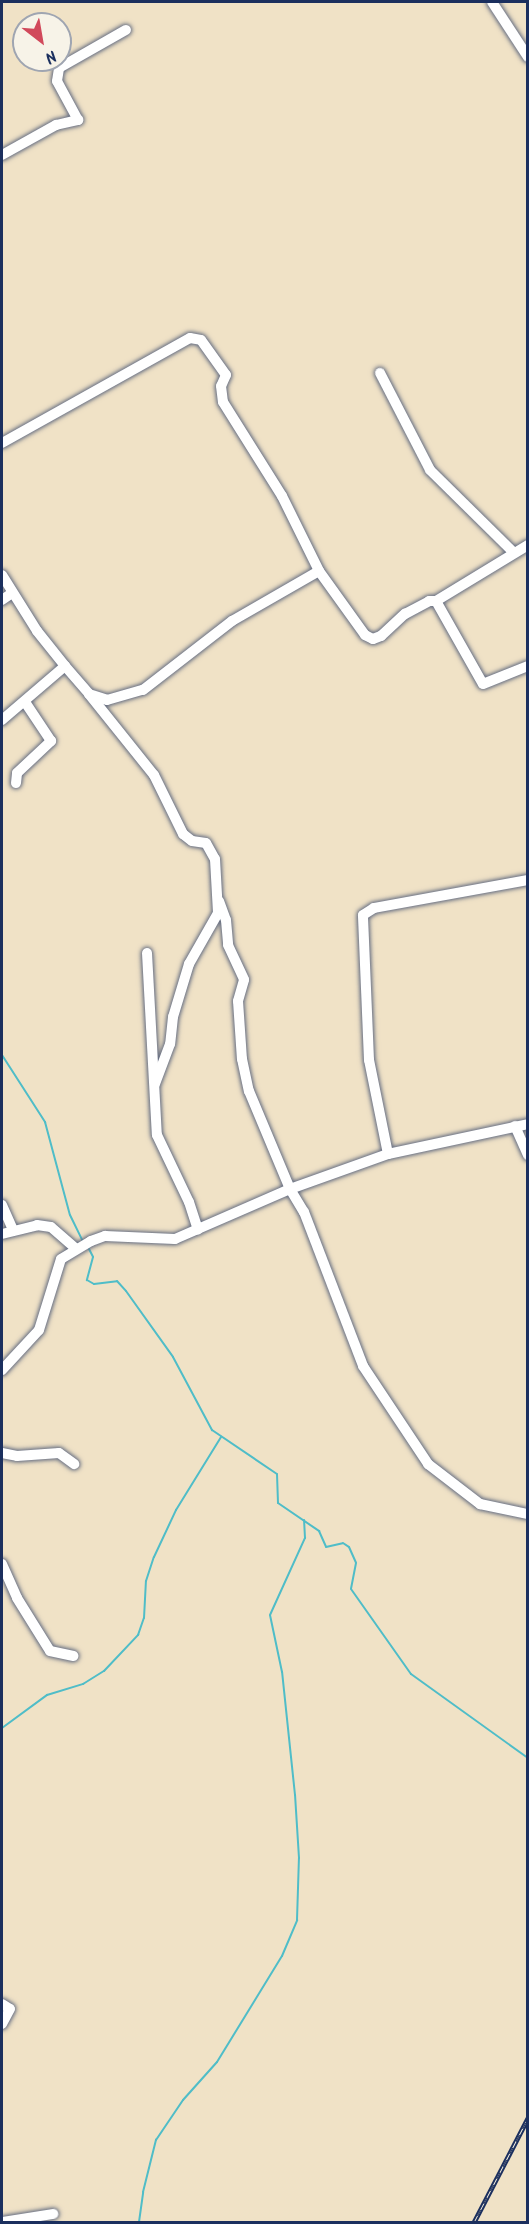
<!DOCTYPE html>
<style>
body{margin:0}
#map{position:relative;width:529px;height:2224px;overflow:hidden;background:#f0e2c6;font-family:Kalam,sans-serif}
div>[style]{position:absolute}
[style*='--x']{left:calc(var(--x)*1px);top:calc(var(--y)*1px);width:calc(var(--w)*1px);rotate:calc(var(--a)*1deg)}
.stream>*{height:2px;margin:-1px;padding:0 1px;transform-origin:1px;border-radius:1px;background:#4fbdc8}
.roads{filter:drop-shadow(0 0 2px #666e82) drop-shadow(0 0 2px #666e82)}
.minor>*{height:10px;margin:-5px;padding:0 5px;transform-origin:5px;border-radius:5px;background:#fff}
.rail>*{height:4.5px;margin-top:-2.25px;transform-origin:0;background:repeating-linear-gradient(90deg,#f7f3e8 0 7px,#1b2f5e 0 14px);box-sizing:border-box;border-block:2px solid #1b2f5e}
span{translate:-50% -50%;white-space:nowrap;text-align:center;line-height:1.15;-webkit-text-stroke:6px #f7f3e8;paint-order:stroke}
.frame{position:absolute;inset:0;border:3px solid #1b2f5e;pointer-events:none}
.north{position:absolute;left:12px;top:12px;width:60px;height:60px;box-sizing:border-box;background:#f7f3e8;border:2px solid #9fa5b1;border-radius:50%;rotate:149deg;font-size:16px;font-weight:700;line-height:24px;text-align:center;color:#1b2f5e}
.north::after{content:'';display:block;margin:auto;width:21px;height:27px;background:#d1495b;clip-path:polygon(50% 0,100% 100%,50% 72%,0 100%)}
</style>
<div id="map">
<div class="stream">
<div style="--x:2;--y:1055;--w:80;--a:57.3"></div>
<div style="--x:45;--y:1122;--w:96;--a:75"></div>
<div style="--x:70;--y:1215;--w:28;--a:64"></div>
<div style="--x:88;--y:1247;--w:11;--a:63"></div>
<div style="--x:93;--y:1257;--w:24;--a:105"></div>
<div style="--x:87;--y:1280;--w:8;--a:30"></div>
<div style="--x:94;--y:1284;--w:23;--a:-7"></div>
<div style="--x:117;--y:1281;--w:13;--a:48"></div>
<div style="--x:126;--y:1291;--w:81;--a:54.5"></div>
<div style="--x:173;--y:1357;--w:83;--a:61.9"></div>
<div style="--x:212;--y:1430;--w:78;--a:34.1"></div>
<div style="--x:277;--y:1474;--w:29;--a:88"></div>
<div style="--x:278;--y:1503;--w:50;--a:34.3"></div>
<div style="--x:319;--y:1531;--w:17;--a:66"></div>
<div style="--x:326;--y:1547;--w:17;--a:-13"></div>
<div style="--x:343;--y:1543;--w:7;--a:34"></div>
<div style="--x:349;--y:1547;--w:17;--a:66"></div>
<div style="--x:356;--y:1563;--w:26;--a:101"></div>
<div style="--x:351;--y:1589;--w:104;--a:54.8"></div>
<div style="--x:411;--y:1674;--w:144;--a:35.7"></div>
<div style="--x:2;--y:1728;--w:56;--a:-36.3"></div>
<div style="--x:47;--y:1695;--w:38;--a:-17"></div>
<div style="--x:83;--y:1684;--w:25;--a:-32"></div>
<div style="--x:104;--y:1671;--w:50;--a:-46.6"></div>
<div style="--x:138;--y:1635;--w:18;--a:-71"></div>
<div style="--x:144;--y:1618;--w:37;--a:-87"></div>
<div style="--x:146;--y:1581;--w:25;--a:-72"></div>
<div style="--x:154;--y:1557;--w:52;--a:-64.9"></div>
<div style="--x:176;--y:1510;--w:86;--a:-58.3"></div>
<div style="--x:139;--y:2222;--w:30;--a:-82"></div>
<div style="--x:143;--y:2192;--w:54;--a:-76"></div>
<div style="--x:156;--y:2140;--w:48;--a:-56"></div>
<div style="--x:183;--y:2100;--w:51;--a:-48.2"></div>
<div style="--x:217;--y:2062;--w:124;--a:-58.5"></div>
<div style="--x:282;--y:1956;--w:39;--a:-67"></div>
<div style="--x:297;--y:1920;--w:62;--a:-88.2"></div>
<div style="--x:299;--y:1858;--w:63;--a:-93.6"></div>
<div style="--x:295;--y:1795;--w:124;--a:-96"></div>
<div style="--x:282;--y:1672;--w:58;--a:-101.9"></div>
<div style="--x:270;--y:1615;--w:85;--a:-65.6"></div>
<div style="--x:305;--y:1538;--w:18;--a:-93"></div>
</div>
<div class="roads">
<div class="minor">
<div style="--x:492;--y:2;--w:66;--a:56.8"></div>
<div style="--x:2;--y:155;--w:62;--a:-29.1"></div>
<div style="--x:56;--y:125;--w:23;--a:-13"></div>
<div style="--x:78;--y:120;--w:44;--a:-118.3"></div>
<div style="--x:57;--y:81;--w:13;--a:-81"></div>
<div style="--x:59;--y:68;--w:77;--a:-29.6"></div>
<div style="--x:380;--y:373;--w:109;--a:62.7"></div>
<div style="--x:430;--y:470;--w:115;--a:44.6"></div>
<div style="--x:2;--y:443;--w:215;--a:-29.2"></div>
<div style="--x:190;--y:338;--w:11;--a:10"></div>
<div style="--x:201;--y:340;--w:43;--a:54.5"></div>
<div style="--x:226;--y:375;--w:12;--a:114"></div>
<div style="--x:221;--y:386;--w:16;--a:83"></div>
<div style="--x:223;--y:402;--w:111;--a:57.9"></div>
<div style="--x:282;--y:496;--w:84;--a:63.7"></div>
<div style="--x:319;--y:571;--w:79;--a:54.3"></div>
<div style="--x:365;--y:635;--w:9;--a:27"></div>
<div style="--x:373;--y:639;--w:9;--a:-21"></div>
<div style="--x:381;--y:636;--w:33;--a:-43"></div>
<div style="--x:405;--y:614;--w:27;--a:-28"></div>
<div style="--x:429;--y:601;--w:7;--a:0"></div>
<div style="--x:436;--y:601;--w:95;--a:60.5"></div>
<div style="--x:483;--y:684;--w:48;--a:-21.8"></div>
<div style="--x:2;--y:575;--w:66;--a:58"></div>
<div style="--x:37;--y:631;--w:45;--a:51.3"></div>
<div style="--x:65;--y:666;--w:37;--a:49"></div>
<div style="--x:89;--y:694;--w:19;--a:18"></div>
<div style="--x:107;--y:700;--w:37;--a:-16"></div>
<div style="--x:143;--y:690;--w:113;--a:-37.8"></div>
<div style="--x:232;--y:621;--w:100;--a:-29.9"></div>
<div style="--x:2;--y:600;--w:12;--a:-35"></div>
<div style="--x:436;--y:601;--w:108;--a:-31.3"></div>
<div style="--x:89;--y:694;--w:104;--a:51.3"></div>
<div style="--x:154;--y:775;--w:66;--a:63.8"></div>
<div style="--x:183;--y:834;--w:11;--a:38"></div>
<div style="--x:192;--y:841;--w:14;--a:8"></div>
<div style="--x:206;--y:843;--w:18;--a:61"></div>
<div style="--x:215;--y:859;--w:54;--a:86.8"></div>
<div style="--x:218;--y:913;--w:59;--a:119.6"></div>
<div style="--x:189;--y:964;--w:55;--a:106.8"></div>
<div style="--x:173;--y:1017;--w:27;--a:96"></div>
<div style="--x:170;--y:1044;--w:43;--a:110.6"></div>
<div style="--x:2;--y:720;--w:83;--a:-40.6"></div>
<div style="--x:16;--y:783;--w:10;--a:-84"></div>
<div style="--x:17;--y:773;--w:47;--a:-43.3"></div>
<div style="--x:51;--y:741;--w:47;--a:-123.7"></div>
<div style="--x:219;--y:901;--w:20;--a:70"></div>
<div style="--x:226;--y:920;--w:25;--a:85"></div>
<div style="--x:228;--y:945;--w:38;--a:65"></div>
<div style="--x:244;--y:980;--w:22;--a:106"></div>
<div style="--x:238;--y:1001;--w:58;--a:86.1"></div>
<div style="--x:242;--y:1059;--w:33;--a:78"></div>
<div style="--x:249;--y:1091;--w:106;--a:67.3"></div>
<div style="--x:290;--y:1189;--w:27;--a:59"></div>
<div style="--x:304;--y:1212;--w:165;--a:69"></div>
<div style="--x:363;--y:1366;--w:118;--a:56.4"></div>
<div style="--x:428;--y:1464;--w:66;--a:37.6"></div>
<div style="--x:480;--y:1504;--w:49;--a:11.8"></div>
<div style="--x:147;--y:953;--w:182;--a:86.9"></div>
<div style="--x:157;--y:1135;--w:74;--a:64.5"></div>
<div style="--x:189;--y:1202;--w:29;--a:72"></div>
<div style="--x:515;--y:1126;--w:32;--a:66"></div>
<div style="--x:388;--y:1154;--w:96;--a:-101.4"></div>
<div style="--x:369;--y:1060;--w:145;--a:-92.4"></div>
<div style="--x:363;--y:915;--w:13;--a:-32"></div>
<div style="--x:374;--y:908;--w:157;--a:-10.3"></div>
<div style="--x:2;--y:1205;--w:27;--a:66"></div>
<div style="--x:2;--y:1234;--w:36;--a:-14"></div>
<div style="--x:37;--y:1225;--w:14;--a:8"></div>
<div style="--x:51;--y:1227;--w:32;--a:41"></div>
<div style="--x:2;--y:1370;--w:54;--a:-47.2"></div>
<div style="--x:39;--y:1330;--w:74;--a:-72.8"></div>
<div style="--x:61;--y:1259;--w:35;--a:-31"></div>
<div style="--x:91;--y:1241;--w:15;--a:-20"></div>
<div style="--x:105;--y:1236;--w:70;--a:2.5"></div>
<div style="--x:175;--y:1239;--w:125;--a:-23.5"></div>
<div style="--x:290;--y:1189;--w:104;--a:-19.7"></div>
<div style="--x:388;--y:1154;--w:143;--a:-12.1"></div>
<div style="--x:2;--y:1453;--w:15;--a:11"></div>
<div style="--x:17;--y:1456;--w:42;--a:-4.1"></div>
<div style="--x:59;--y:1453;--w:19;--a:36"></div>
<div style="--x:2;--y:1564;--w:37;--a:66"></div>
<div style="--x:17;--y:1598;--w:62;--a:58.1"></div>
<div style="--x:50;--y:1651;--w:24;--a:12"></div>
<div style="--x:2;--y:2004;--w:9;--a:32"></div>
<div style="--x:10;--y:2009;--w:17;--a:118"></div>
<div style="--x:3;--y:2222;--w:51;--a:-9.1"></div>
</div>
</div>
<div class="rail">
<div style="--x:474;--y:2222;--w:117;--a:-62.6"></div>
</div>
<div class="frame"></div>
<div class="north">N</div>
</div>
